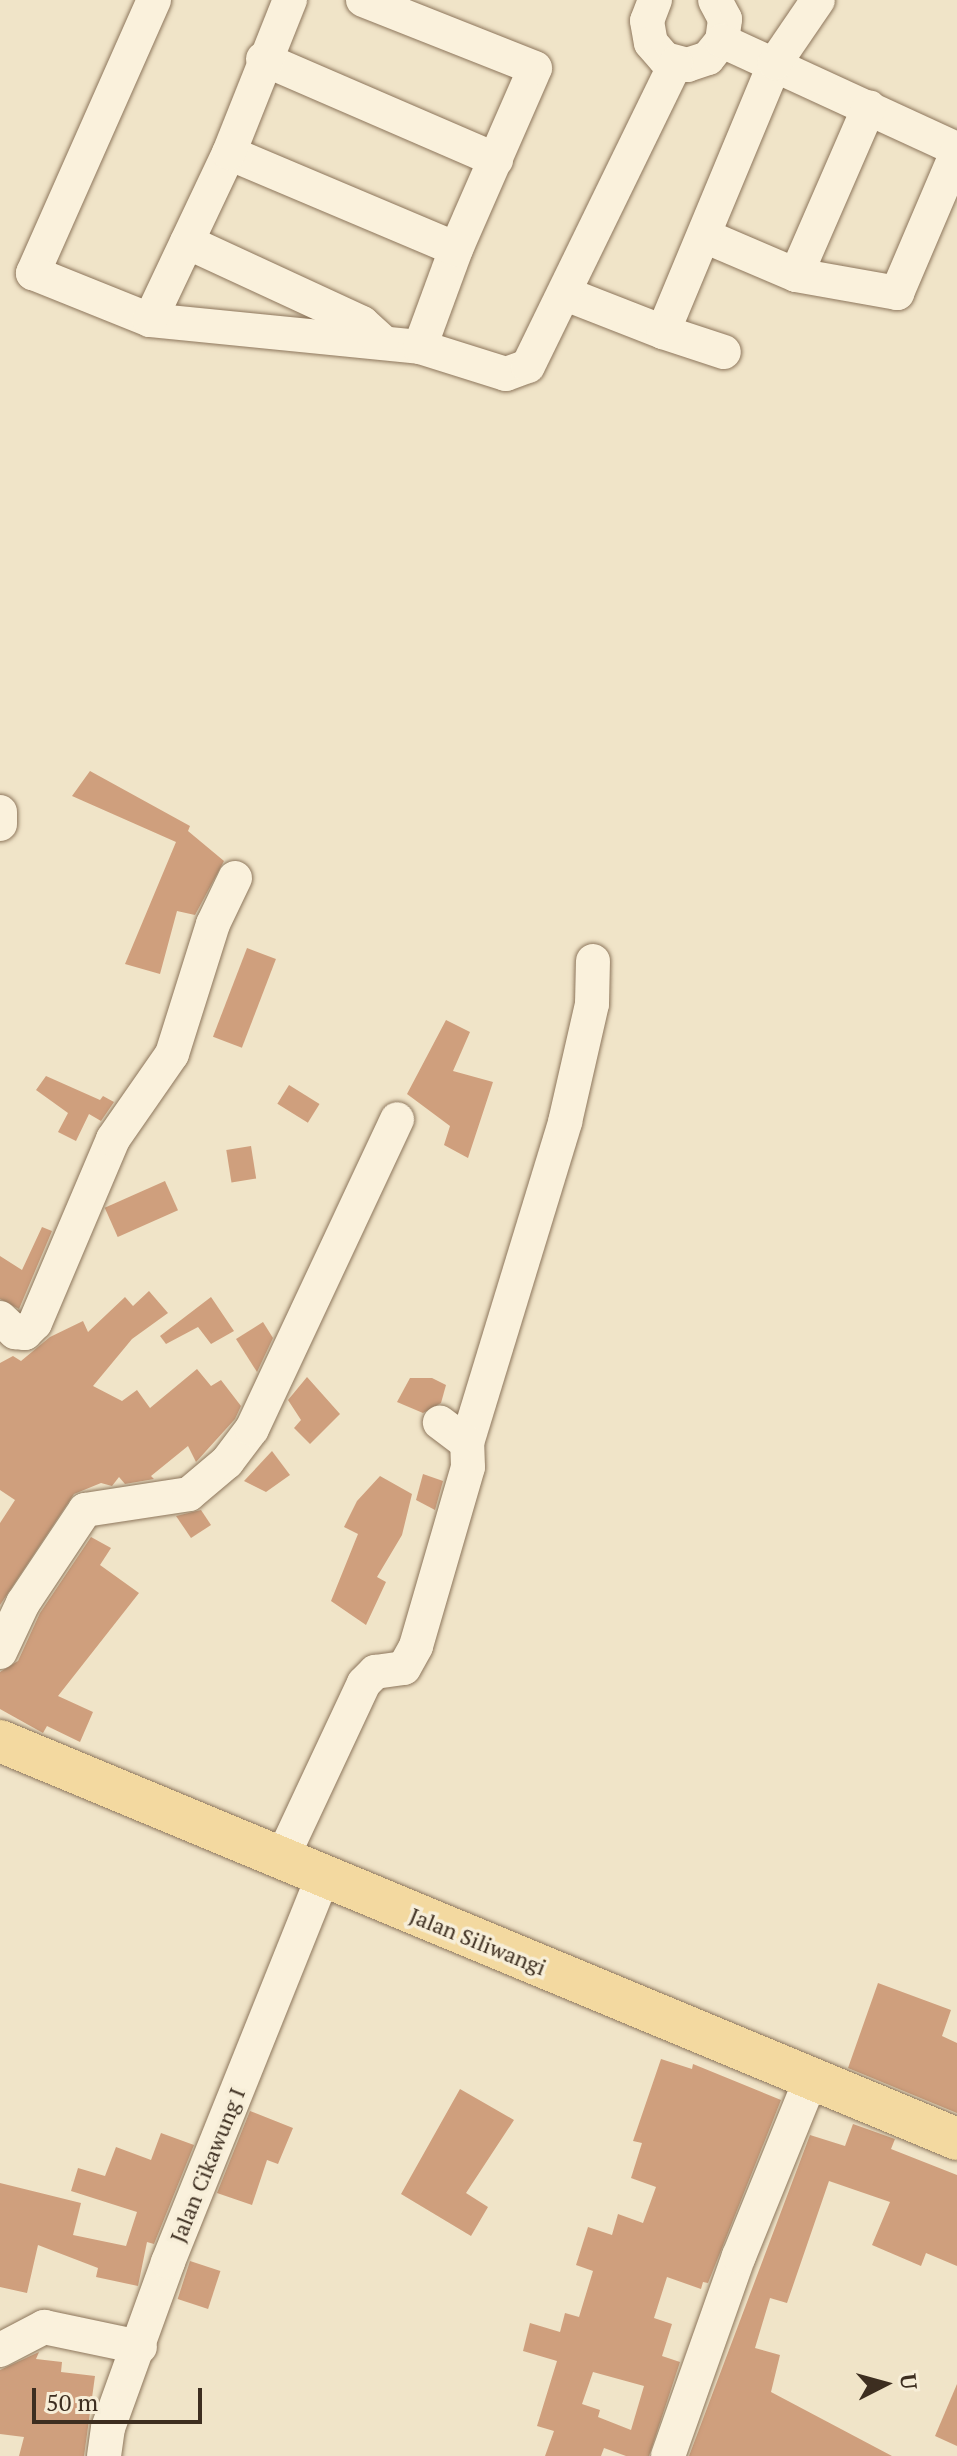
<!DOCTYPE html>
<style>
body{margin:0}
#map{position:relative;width:957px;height:2456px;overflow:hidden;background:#f0e4c8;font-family:"PT Serif",serif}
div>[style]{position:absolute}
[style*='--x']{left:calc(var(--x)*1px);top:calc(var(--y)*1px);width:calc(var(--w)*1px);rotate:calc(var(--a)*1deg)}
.building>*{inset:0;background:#cf9f7d;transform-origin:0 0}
.roads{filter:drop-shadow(0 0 2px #8d765c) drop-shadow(0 0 2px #8d765c)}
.minor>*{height:34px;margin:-17px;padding:0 17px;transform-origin:17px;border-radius:17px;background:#faf1dc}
.major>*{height:42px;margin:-21px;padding:0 21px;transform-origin:21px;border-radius:21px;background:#f3d9a0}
span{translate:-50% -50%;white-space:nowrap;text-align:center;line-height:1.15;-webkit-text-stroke:7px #f7eed8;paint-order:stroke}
.street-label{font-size:22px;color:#3d2e20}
.north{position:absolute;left:845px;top:2344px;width:80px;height:80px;-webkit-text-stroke:6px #f7eed8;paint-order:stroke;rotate:84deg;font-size:22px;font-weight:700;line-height:32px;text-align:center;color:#3d2e20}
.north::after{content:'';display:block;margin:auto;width:28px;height:36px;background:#3d2e20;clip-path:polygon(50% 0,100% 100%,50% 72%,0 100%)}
.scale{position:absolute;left:32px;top:2388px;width:170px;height:36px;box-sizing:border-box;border:4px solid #3d2e20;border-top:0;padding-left:10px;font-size:24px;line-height:28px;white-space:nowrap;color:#3d2e20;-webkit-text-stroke:6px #f7eed8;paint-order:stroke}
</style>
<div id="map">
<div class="building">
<div style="clip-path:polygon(90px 771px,190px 826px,188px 831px,224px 861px,195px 915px,177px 911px,160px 974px,125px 964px,176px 842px,72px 796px)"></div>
<div style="left:247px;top:948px;width:31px;height:95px;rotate:21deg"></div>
<div style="clip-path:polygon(446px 1020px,470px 1032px,453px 1071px,493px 1082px,468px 1158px,444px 1145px,450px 1126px,407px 1094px)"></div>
<div style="clip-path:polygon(46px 1076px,100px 1100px,103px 1096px,114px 1102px,101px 1121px,89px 1114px,76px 1141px,58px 1132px,68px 1113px,36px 1090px)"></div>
<div style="left:289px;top:1085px;width:36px;height:22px;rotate:32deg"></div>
<div style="left:251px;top:1146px;width:33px;height:25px;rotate:81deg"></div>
<div style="left:165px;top:1181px;width:32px;height:66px;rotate:66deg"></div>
<div style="clip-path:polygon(42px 1227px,52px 1231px,19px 1309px,0 1299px,0 1256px,22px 1270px)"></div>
<div style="clip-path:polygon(149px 1291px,168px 1313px,132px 1339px,93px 1386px,122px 1401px,137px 1390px,150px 1408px,197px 1369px,211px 1386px,221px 1380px,241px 1406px,235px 1419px,196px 1462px,188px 1446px,151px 1476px,154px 1479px,125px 1484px,119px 1477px,112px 1486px,101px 1483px,74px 1494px,0 1605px,0 1523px,15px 1500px,0 1490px,0 1363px,13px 1356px,21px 1361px,50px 1337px,83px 1321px,88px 1332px,125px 1297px,133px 1306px)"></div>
<div style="clip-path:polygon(211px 1297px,234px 1331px,211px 1344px,198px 1327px,166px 1344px,160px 1336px)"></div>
<div style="clip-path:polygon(263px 1322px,273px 1338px,257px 1372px,236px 1339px)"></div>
<div style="clip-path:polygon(307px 1377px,340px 1414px,310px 1444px,294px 1428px,301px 1420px,288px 1400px)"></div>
<div style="clip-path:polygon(410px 1378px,432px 1378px,446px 1385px,441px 1403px,423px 1413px,397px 1402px)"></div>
<div style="clip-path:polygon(272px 1451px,290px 1475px,266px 1492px,244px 1481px)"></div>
<div style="clip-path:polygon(423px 1474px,443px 1481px,435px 1510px,416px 1500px)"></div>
<div style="clip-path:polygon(380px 1476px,412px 1494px,402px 1535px,377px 1577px,386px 1582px,366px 1625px,331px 1601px,358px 1534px,344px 1527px,357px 1501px)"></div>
<div style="clip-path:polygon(201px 1510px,211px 1525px,191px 1538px,176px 1516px)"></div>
<div style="clip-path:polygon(91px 1537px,111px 1548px,100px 1565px,139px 1593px,58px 1696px,93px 1712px,80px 1742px,47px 1726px,43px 1733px,0 1709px,0 1672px,18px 1661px,40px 1613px)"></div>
<div style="clip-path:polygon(878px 1983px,951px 2010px,942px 2036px,957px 2043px,957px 2113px,848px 2068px)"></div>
<div style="clip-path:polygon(evenodd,661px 2059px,692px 2069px,693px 2064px,781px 2100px,708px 2283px,703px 2282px,701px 2289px,667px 2277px,654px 2318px,672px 2324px,662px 2356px,680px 2362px,649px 2456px,626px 2456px,604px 2448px,601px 2456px,545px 2456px,554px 2431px,537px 2426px,557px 2361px,523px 2351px,530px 2323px,560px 2332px,565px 2313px,579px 2317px,593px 2271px,576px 2265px,588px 2227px,612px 2235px,618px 2214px,643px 2223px,656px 2187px,631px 2178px,642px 2143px,633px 2141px,661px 2059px,593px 2372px,644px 2386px,631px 2430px,598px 2417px,600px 2410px,582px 2404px,593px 2372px)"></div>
<div style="clip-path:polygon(460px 2089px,514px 2120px,466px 2193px,488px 2207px,471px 2236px,401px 2194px)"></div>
<div style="clip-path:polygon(250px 2111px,293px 2128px,278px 2164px,267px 2160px,252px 2205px,217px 2193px)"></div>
<div style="clip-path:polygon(853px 2124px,895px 2139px,891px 2149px,957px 2175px,957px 2266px,926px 2253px,921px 2266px,872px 2245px,890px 2202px,829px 2181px,787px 2303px,770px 2298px,755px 2348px,780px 2355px,771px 2392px,892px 2456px,689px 2456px,810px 2135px,845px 2146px)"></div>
<div style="clip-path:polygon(161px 2133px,194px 2145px,154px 2244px,147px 2242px,138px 2286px,96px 2277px,98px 2268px,38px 2245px,27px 2293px,0 2287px,0 2183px,81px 2203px,73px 2235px,126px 2246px,137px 2212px,71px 2191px,78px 2168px,105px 2176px,116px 2147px,151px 2160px)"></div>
<div style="left:190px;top:2261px;width:32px;height:40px;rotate:18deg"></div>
<div style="clip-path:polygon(39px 2352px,36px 2359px,62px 2362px,61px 2372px,95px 2376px,84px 2456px,19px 2456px,24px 2437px,0 2434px,0 2370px)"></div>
<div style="clip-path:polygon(957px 2384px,957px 2446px,935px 2436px)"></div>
</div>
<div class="roads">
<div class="minor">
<div style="--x:154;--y:0;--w:299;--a:113.9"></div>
<div style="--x:33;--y:273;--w:126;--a:21.9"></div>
<div style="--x:150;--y:320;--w:271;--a:5.7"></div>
<div style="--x:420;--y:347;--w:104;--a:-69.8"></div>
<div style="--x:456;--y:249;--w:197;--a:-66.4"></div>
<div style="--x:535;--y:68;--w:185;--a:-158.4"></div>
<div style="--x:655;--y:0;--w:22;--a:111"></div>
<div style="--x:647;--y:21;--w:22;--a:80"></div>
<div style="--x:651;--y:43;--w:21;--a:49"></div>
<div style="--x:665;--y:59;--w:23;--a:15"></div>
<div style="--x:687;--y:65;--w:22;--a:-18"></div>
<div style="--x:708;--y:58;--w:22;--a:-51"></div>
<div style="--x:722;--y:41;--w:22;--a:-82"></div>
<div style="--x:725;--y:19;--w:21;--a:-118"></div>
<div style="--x:722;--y:41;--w:259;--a:24.7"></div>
<div style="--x:263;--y:59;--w:254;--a:23.4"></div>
<div style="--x:229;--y:153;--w:246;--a:22.9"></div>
<div style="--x:707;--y:237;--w:97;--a:23.1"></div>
<div style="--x:796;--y:275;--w:103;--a:10.1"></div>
<div style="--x:897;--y:293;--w:153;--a:-66.9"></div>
<div style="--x:187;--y:242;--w:193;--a:24.8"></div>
<div style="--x:362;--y:323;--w:27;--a:42"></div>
<div style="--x:796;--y:275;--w:183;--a:-66.5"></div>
<div style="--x:566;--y:294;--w:104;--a:21.4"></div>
<div style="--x:663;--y:332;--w:291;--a:-67.4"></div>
<div style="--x:775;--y:63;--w:76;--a:-55.7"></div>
<div style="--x:150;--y:320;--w:185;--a:-64.7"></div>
<div style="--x:229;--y:153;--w:165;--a:-68.3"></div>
<div style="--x:663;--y:332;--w:64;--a:18.2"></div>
<div style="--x:420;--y:347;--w:90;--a:17.4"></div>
<div style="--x:506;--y:374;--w:23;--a:-20"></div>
<div style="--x:528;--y:366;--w:337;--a:-64"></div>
<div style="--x:0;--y:812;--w:12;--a:90"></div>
<div style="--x:0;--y:1318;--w:21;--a:43"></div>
<div style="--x:15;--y:1332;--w:10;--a:6"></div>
<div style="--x:25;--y:1333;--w:14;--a:-45"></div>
<div style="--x:35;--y:1323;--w:200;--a:-67"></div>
<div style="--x:113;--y:1139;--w:103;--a:-55.2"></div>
<div style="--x:172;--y:1054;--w:136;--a:-72.5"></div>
<div style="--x:213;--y:924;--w:51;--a:-64.4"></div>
<div style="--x:467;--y:1443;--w:336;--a:-73"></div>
<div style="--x:565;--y:1122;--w:121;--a:-77.1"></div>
<div style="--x:592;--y:1004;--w:43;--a:-88.7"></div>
<div style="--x:0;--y:1652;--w:54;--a:-64.9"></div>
<div style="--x:23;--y:1603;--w:112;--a:-56.3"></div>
<div style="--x:85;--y:1510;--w:105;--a:-8.7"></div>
<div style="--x:189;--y:1494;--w:50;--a:-40.1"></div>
<div style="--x:227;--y:1462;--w:41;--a:-52.9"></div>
<div style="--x:252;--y:1429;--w:342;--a:-64.9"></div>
<div style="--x:282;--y:1858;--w:193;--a:-64.9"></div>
<div style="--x:364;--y:1683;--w:16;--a:-45"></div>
<div style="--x:375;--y:1672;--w:29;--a:-8"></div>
<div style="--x:404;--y:1668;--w:25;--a:-61"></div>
<div style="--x:416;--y:1646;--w:186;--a:-73.8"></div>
<div style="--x:468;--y:1467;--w:24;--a:-92"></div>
<div style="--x:467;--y:1443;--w:34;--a:-143"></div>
<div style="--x:0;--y:2350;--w:50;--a:-27.6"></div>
<div style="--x:44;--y:2327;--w:98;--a:11.8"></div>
<div style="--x:104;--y:2456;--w:28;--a:-82"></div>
<div style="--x:108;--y:2428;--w:177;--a:-70.1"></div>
<div style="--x:168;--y:2262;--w:415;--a:-68.1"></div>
<div style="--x:668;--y:2456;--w:212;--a:-70.5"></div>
<div style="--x:739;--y:2256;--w:191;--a:-67.9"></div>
</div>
<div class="major">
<div style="--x:0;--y:1741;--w:1036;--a:22.58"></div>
</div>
</div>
<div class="street-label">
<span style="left:478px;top:1941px;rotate:22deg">Jalan Siliwangi</span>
<span style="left:207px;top:2165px;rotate:-68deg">Jalan Cikawung I</span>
</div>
<div class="north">U</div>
<div class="scale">50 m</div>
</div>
